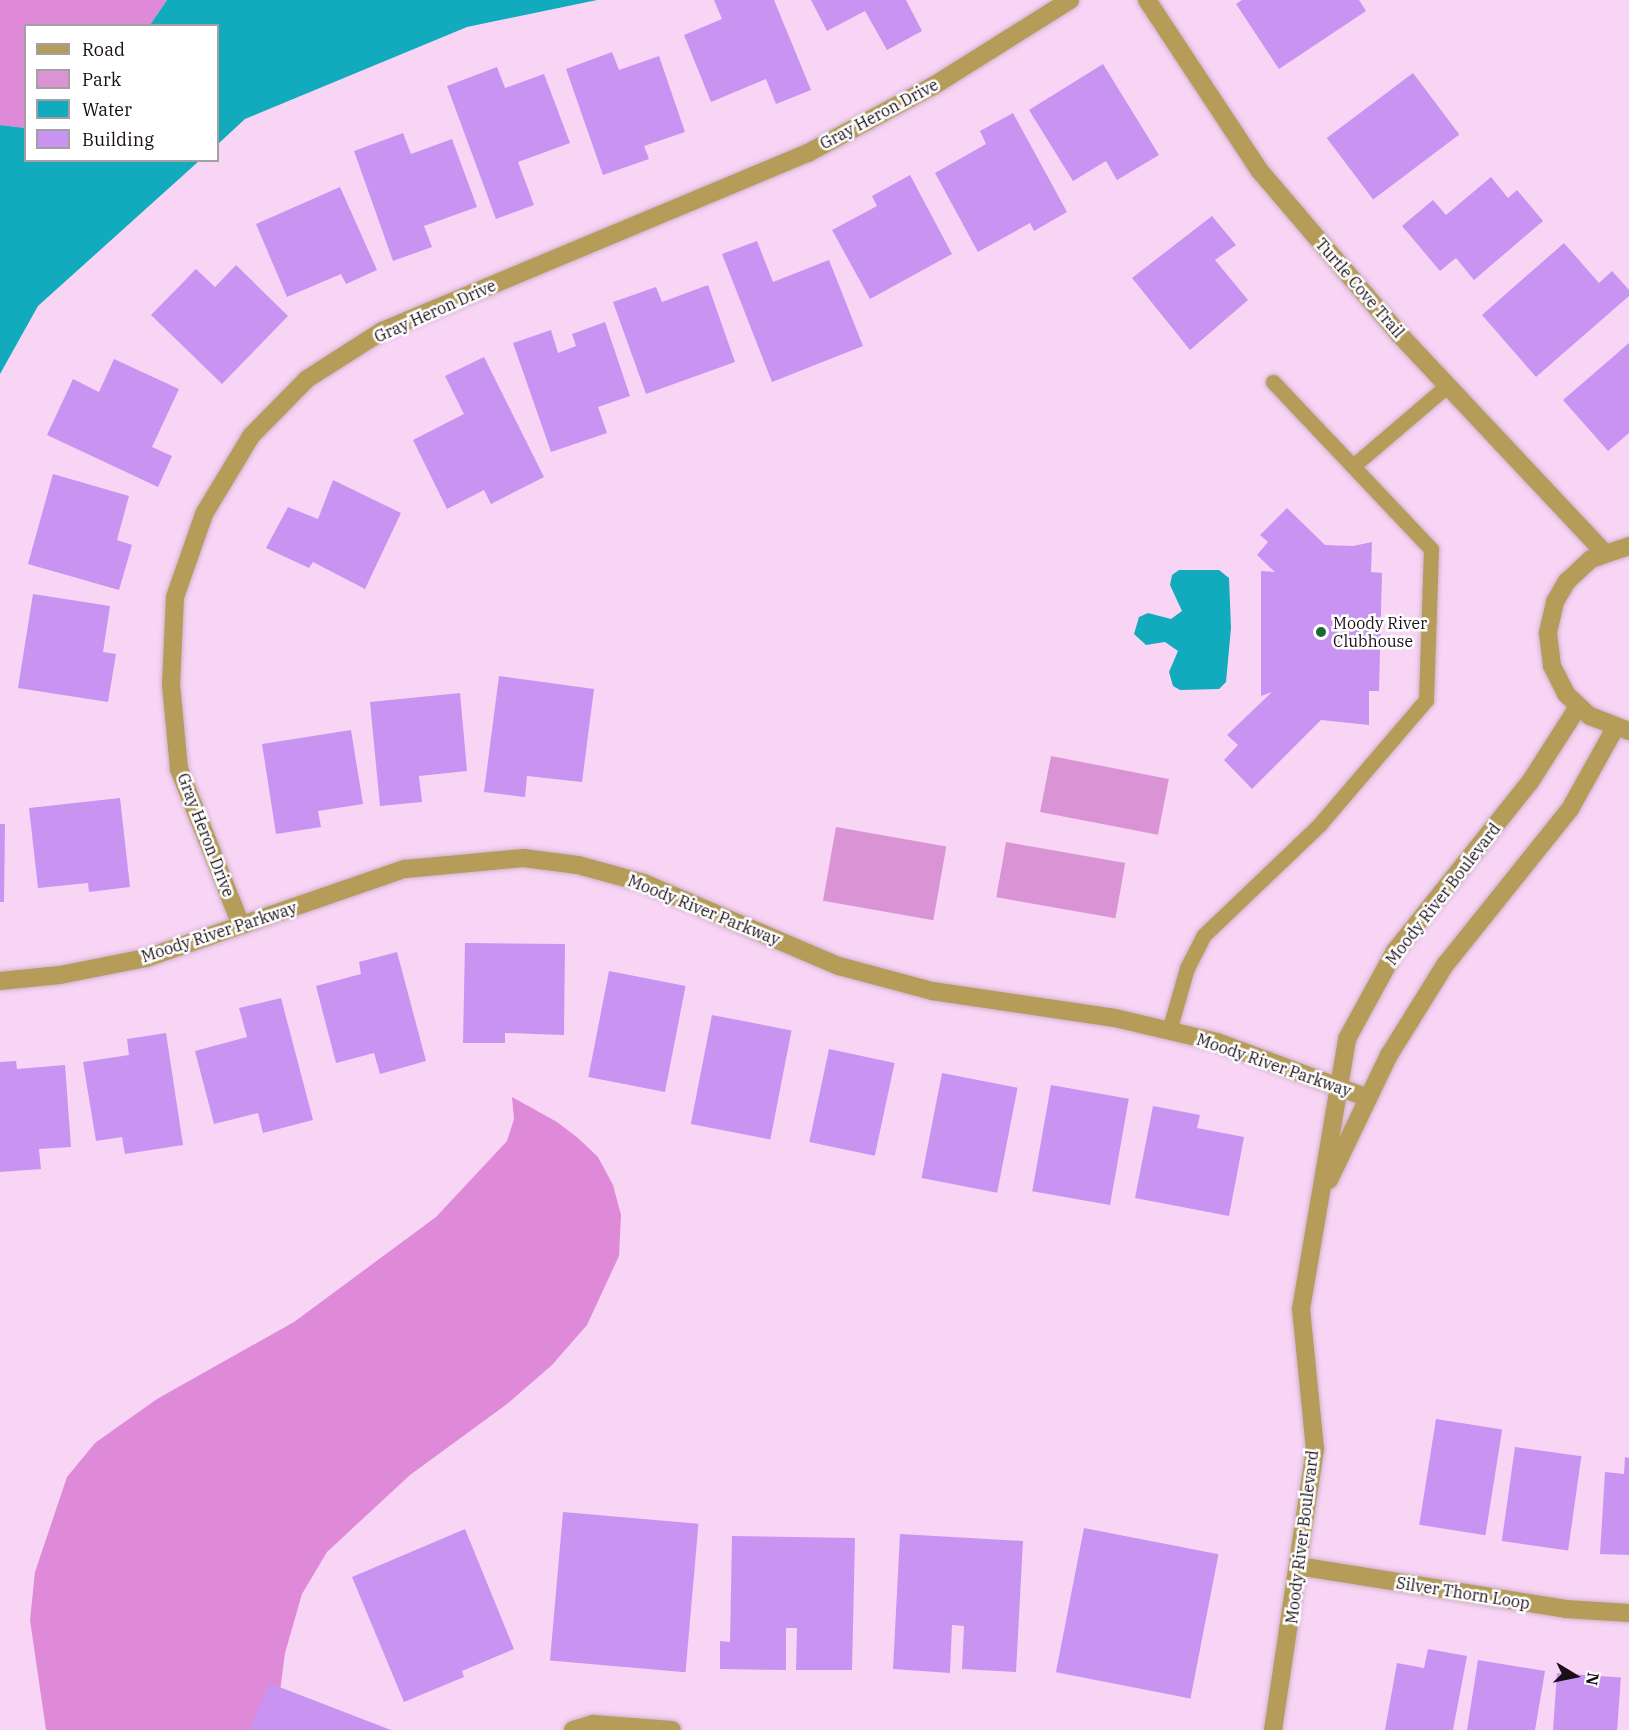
<!DOCTYPE html>
<style>
body{margin:0}
#map{position:relative;width:1629px;height:1730px;overflow:hidden;background:#f8d5f5;font-family:"IBM Plex Serif",serif}
div>[style]{position:absolute}
[style*='--x']{left:calc(var(--x)*1px);top:calc(var(--y)*1px);width:calc(var(--w)*1px);rotate:calc(var(--a)*1deg)}
.green>*{inset:0;background:#da94d5;transform-origin:0 0}
.forest>*{inset:0;background:#de8ad9}
.water>*{inset:0;background:#12aabd}
.building>*{inset:0;background:#c993f2;transform-origin:0 0}
.roads{filter:drop-shadow(0 0 2px #d0b1cd) drop-shadow(0 0 2px #d0b1cd)}
.lane>*{height:15px;margin:-7.5px;padding:0 7.5px;transform-origin:7.5px;border-radius:7.5px;background:#b59c59}
.street>*{height:18px;margin:-9px;padding:0 9px;transform-origin:9px;border-radius:9px;background:#b59c59}
.dots>*{width:16px;height:16px;translate:-50% -50%;box-sizing:border-box;border:3px solid #fff;border-radius:50%}
span{translate:-50% -50%;white-space:nowrap;text-align:center;line-height:1.15;-webkit-text-stroke:5px #fff;paint-order:stroke}
.street-label{font-size:16px;color:#1a0e19}
.poi-label{font-size:16px;color:#1a0e19}
.left{translate:0 -50%;text-align:left}
.legend{position:absolute;left:24px;top:24px;width:195px;height:138px;box-sizing:border-box;background:#fff;border:2px solid #a39fa3;margin:0;padding:8px 10px;list-style:none;font-size:18px;color:#1a0e19}
.legend li{display:flex;align-items:center;gap:12px;height:30px}
.legend b{width:30px;border:2px solid #a39fa3}
.north{position:absolute;left:1545px;top:1646px;width:60px;height:60px;-webkit-text-stroke:4px #fff;paint-order:stroke;rotate:100deg;font-size:16px;font-weight:700;line-height:24px;text-align:center;color:#1a0e19}
.north::after{content:'';display:block;margin:auto;width:21px;height:27px;background:#1a0e19;clip-path:polygon(50% 0,100% 100%,50% 72%,0 100%)}
</style>
<div id="map">
<div class="green">
<div style="left:1051px;top:756px;width:120px;height:57px;rotate:11deg"></div>
<div style="left:836px;top:827px;width:112px;height:75px;rotate:10deg"></div>
<div style="left:1006px;top:842px;width:121px;height:56px;rotate:10deg"></div>
</div>
<div class="forest">
<div style="clip-path:polygon(0 0,167px 0,150px 25px,26px 26px,25px 128px,0 125px)"></div>
<div style="clip-path:polygon(512px 1097px,557px 1122px,578px 1138px,598px 1157px,613px 1185px,621px 1215px,619px 1256px,587px 1325px,552px 1365px,507px 1404px,410px 1475px,327px 1552px,302px 1594px,285px 1653px,275px 1730px,46px 1730px,30px 1620px,35px 1572px,67px 1477px,95px 1443px,157px 1399px,294px 1322px,436px 1217px,507px 1141px,514px 1119px)"></div>
</div>
<div class="water">
<div style="clip-path:polygon(167px 0,597px 0,467px 27px,245px 119px,218px 144px,218px 26px,150px 25px)"></div>
<div style="clip-path:polygon(0 125px,25px 128px,26px 160px,199px 161px,38px 306px,0 374px)"></div>
<div style="clip-path:polygon(1179px 570px,1219px 570px,1229px 578px,1231px 628px,1226px 682px,1219px 689px,1180px 690px,1173px 686px,1169px 672px,1178px 651px,1165px 642px,1146px 645px,1134px 634px,1139px 617px,1148px 613px,1171px 619px,1182px 611px,1170px 585px,1172px 575px)"></div>
</div>
<div class="building">
<div style="clip-path:polygon(714px 0,774px 0,811px 90px,776px 104px,766px 79px,711px 102px,684px 35px,722px 19px)"></div>
<div style="clip-path:polygon(811px 0,906px 0,922px 31px,887px 50px,865px 11px,827px 31px)"></div>
<div style="clip-path:polygon(1242px 0,1359px 0,1366px 11px,1279px 69px,1236px 4px)"></div>
<div style="clip-path:polygon(612px 52px,619px 70px,659px 56px,685px 132px,644px 146px,649px 159px,603px 175px,566px 69px)"></div>
<div style="clip-path:polygon(1103px 64px,1159px 155px,1117px 180px,1106px 161px,1073px 181px,1029px 110px)"></div>
<div style="clip-path:polygon(497px 67px,505px 88px,544px 74px,570px 143px,518px 162px,534px 205px,496px 219px,447px 86px)"></div>
<div style="left:1413px;top:73px;width:77px;height:108px;rotate:53deg"></div>
<div style="clip-path:polygon(1013px 113px,1067px 212px,1034px 231px,1030px 223px,978px 252px,935px 173px,986px 144px,980px 131px)"></div>
<div style="clip-path:polygon(403px 133px,411px 154px,452px 139px,477px 207px,424px 226px,432px 247px,393px 261px,354px 151px)"></div>
<div style="clip-path:polygon(910px 175px,952px 254px,870px 299px,832px 230px,877px 206px,872px 196px)"></div>
<div style="clip-path:polygon(1491px 177px,1508px 198px,1517px 190px,1543px 221px,1474px 280px,1456px 258px,1440px 271px,1402px 226px,1433px 200px,1446px 215px)"></div>
<div style="clip-path:polygon(340px 187px,377px 270px,346px 284px,341px 274px,287px 297px,256px 224px)"></div>
<div style="clip-path:polygon(1212px 216px,1236px 245px,1215px 260px,1248px 300px,1190px 350px,1132px 278px)"></div>
<div style="clip-path:polygon(757px 241px,773px 282px,829px 260px,863px 346px,772px 382px,722px 254px)"></div>
<div style="clip-path:polygon(1564px 243px,1599px 283px,1612px 271px,1629px 290px,1629px 296px,1536px 377px,1482px 315px)"></div>
<div style="clip-path:polygon(236px 265px,288px 316px,222px 384px,151px 315px,196px 269px,215px 287px)"></div>
<div style="clip-path:polygon(708px 285px,735px 362px,646px 394px,613px 302px,656px 287px,662px 302px)"></div>
<div style="clip-path:polygon(605px 322px,630px 396px,598px 407px,607px 433px,551px 452px,513px 343px,551px 330px,558px 353px,576px 346px,572px 334px)"></div>
<div style="clip-path:polygon(1629px 343px,1629px 433px,1608px 451px,1563px 400px)"></div>
<div style="clip-path:polygon(484px 357px,544px 477px,491px 504px,484px 490px,447px 509px,413px 440px,464px 414px,445px 376px)"></div>
<div style="clip-path:polygon(114px 359px,179px 389px,152px 447px,172px 456px,158px 487px,47px 435px,73px 379px,99px 392px)"></div>
<div style="clip-path:polygon(53px 474px,129px 496px,117px 540px,132px 545px,119px 590px,28px 564px)"></div>
<div style="clip-path:polygon(333px 480px,401px 513px,365px 589px,313px 562px,309px 568px,266px 548px,288px 507px,318px 519px)"></div>
<div style="clip-path:polygon(1287px 508px,1325px 545px,1353px 546px,1372px 542px,1371px 572px,1382px 573px,1379px 691px,1369px 691px,1369px 725px,1321px 720px,1252px 789px,1224px 760px,1238px 745px,1227px 735px,1272px 692px,1261px 696px,1261px 571px,1275px 572px,1257px 555px,1268px 542px,1260px 535px)"></div>
<div style="clip-path:polygon(33px 594px,110px 606px,103px 652px,116px 654px,108px 702px,18px 688px)"></div>
<div style="clip-path:polygon(499px 676px,594px 689px,582px 782px,527px 776px,525px 797px,484px 792px)"></div>
<div style="clip-path:polygon(460px 693px,467px 771px,419px 776px,422px 802px,380px 806px,370px 702px)"></div>
<div style="clip-path:polygon(351px 730px,363px 804px,318px 811px,321px 827px,276px 834px,262px 744px)"></div>
<div style="clip-path:polygon(120px 798px,130px 887px,89px 892px,88px 883px,38px 888px,29px 808px)"></div>
<div style="clip-path:polygon(0 824px,5px 824px,4px 902px,0 902px)"></div>
<div style="clip-path:polygon(465px 943px,565px 944px,564px 1035px,505px 1033px,505px 1043px,463px 1043px)"></div>
<div style="clip-path:polygon(397px 952px,426px 1061px,380px 1074px,374px 1053px,336px 1063px,316px 986px,361px 974px,359px 962px)"></div>
<div style="left:609px;top:971px;width:78px;height:108px;rotate:11deg"></div>
<div style="clip-path:polygon(281px 998px,313px 1120px,263px 1133px,258px 1113px,214px 1124px,195px 1051px,247px 1037px,239px 1008px)"></div>
<div style="left:712px;top:1015px;width:81px;height:111px;rotate:11deg"></div>
<div style="clip-path:polygon(166px 1033px,183px 1145px,125px 1154px,122px 1137px,96px 1141px,83px 1062px,129px 1055px,127px 1039px)"></div>
<div style="left:829px;top:1049px;width:67px;height:95px;rotate:12deg"></div>
<div style="clip-path:polygon(16px 1061px,17px 1069px,65px 1065px,71px 1147px,39px 1149px,41px 1169px,0 1172px,0 1062px)"></div>
<div style="left:942px;top:1073px;width:77px;height:107px;rotate:11deg"></div>
<div style="left:1051px;top:1085px;width:79px;height:108px;rotate:10deg"></div>
<div style="clip-path:polygon(1153px 1106px,1200px 1115px,1197px 1128px,1244px 1137px,1229px 1216px,1135px 1198px)"></div>
<div style="left:1436px;top:1419px;width:67px;height:107px;rotate:9deg"></div>
<div style="left:1515px;top:1447px;width:67px;height:95px;rotate:8deg"></div>
<div style="clip-path:polygon(1625px 1457px,1629px 1458px,1629px 1555px,1600px 1554px,1605px 1472px,1624px 1474px)"></div>
<div style="left:563px;top:1512px;width:136px;height:149px;rotate:5deg"></div>
<div style="left:1084px;top:1528px;width:137px;height:147px;rotate:11deg"></div>
<div style="clip-path:polygon(465px 1529px,514px 1649px,462px 1671px,464px 1677px,404px 1702px,352px 1577px)"></div>
<div style="clip-path:polygon(900px 1534px,1023px 1541px,1016px 1672px,962px 1669px,964px 1626px,952px 1625px,950px 1673px,893px 1669px)"></div>
<div style="clip-path:polygon(732px 1536px,855px 1538px,852px 1670px,796px 1670px,797px 1628px,786px 1628px,786px 1670px,720px 1669px,720px 1641px,730px 1642px)"></div>
<div style="clip-path:polygon(1428px 1649px,1467px 1656px,1453px 1730px,1385px 1730px,1397px 1663px,1424px 1668px)"></div>
<div style="clip-path:polygon(1478px 1660px,1545px 1671px,1535px 1730px,1467px 1730px)"></div>
<div style="left:1557px;top:1673px;width:64px;height:57px;rotate:4deg"></div>
<div style="clip-path:polygon(269px 1683px,391px 1730px,250px 1730px)"></div>
</div>
<div class="roads">
<div class="lane">
<div style="--x:1353;--y:466;--w:125;--a:-40.5"></div>
<div style="--x:1169;--y:1031;--w:66;--a:-74.1"></div>
<div style="--x:1187;--y:968;--w:37;--a:-63"></div>
<div style="--x:1204;--y:935;--w:161;--a:-43.7"></div>
<div style="--x:1320;--y:824;--w:163;--a:-49.5"></div>
<div style="--x:1426;--y:700;--w:151;--a:-88.1"></div>
<div style="--x:1431;--y:549;--w:230;--a:-133.4"></div>
</div>
<div class="street">
<div style="--x:1147;--y:0;--w:204;--a:56.6"></div>
<div style="--x:1259;--y:170;--w:216;--a:49.5"></div>
<div style="--x:1399;--y:334;--w:299;--a:46.8"></div>
<div style="--x:1629;--y:546;--w:40;--a:161.1"></div>
<div style="--x:1591;--y:559;--w:33;--a:137"></div>
<div style="--x:1567;--y:581;--w:24;--a:120"></div>
<div style="--x:1555;--y:602;--w:32;--a:103"></div>
<div style="--x:1548;--y:633;--w:33;--a:83"></div>
<div style="--x:1552;--y:666;--w:31;--a:63"></div>
<div style="--x:1566;--y:694;--w:33;--a:43"></div>
<div style="--x:1590;--y:716;--w:42;--a:21"></div>
<div style="--x:241;--y:925;--w:168;--a:-111.7"></div>
<div style="--x:179;--y:769;--w:84;--a:-95.4"></div>
<div style="--x:171;--y:685;--w:88;--a:-87.4"></div>
<div style="--x:175;--y:597;--w:88;--a:-70.7"></div>
<div style="--x:204;--y:514;--w:91;--a:-58.9"></div>
<div style="--x:251;--y:436;--w:80;--a:-45.5"></div>
<div style="--x:307;--y:379;--w:89;--a:-32.6"></div>
<div style="--x:382;--y:331;--w:462;--a:-22.7"></div>
<div style="--x:808;--y:153;--w:142;--a:-28.2"></div>
<div style="--x:933;--y:86;--w:162;--a:-32.1"></div>
<div style="--x:0;--y:981;--w:60;--a:-5.7"></div>
<div style="--x:60;--y:975;--w:88;--a:-11.2"></div>
<div style="--x:146;--y:958;--w:274;--a:-19"></div>
<div style="--x:405;--y:869;--w:119;--a:-5.3"></div>
<div style="--x:523;--y:858;--w:55;--a:7.3"></div>
<div style="--x:578;--y:865;--w:68;--a:15.3"></div>
<div style="--x:644;--y:883;--w:212;--a:23.1"></div>
<div style="--x:839;--y:966;--w:96;--a:15"></div>
<div style="--x:932;--y:991;--w:185;--a:8.4"></div>
<div style="--x:1115;--y:1018;--w:105;--a:13.2"></div>
<div style="--x:1217;--y:1042;--w:161;--a:20.3"></div>
<div style="--x:1329;--y:1180;--w:139;--a:-64.4"></div>
<div style="--x:1389;--y:1055;--w:106;--a:-58.1"></div>
<div style="--x:1445;--y:965;--w:200;--a:-51.3"></div>
<div style="--x:1570;--y:809;--w:93;--a:-60.9"></div>
<div style="--x:1298;--y:1566;--w:271;--a:9.1"></div>
<div style="--x:1566;--y:1609;--w:63;--a:3.6"></div>
<div style="--x:573;--y:1730;--w:21;--a:-17"></div>
<div style="--x:593;--y:1724;--w:79;--a:4.3"></div>
<div style="--x:1273;--y:1730;--w:284;--a:-81.5"></div>
<div style="--x:1315;--y:1449;--w:141;--a:-95.7"></div>
<div style="--x:1301;--y:1309;--w:274;--a:-80.3"></div>
<div style="--x:1347;--y:1039;--w:100;--a:-61.4"></div>
<div style="--x:1395;--y:951;--w:216;--a:-51.4"></div>
<div style="--x:1530;--y:782;--w:89;--a:-57.4"></div>
</div>
</div>
<div class="dots">
<div style="left:1321px;top:632px;background:#1f6734"></div>
</div>
<div class="street-label">
<span style="left:879px;top:114px;rotate:-28deg">Gray Heron Drive</span>
<span style="left:1360px;top:288px;rotate:49deg">Turtle Cove Trail</span>
<span style="left:435px;top:311px;rotate:-24deg">Gray Heron Drive</span>
<span style="left:206px;top:835px;rotate:69deg">Gray Heron Drive</span>
<span style="left:1443px;top:894px;rotate:-52deg">Moody River Boulevard</span>
<span style="left:704px;top:910px;rotate:22deg">Moody River Parkway</span>
<span style="left:219px;top:932px;rotate:-18deg">Moody River Parkway</span>
<span style="left:1274px;top:1065px;rotate:19deg">Moody River Parkway</span>
<span style="left:1302px;top:1537px;rotate:-83deg">Moody River Boulevard</span>
<span style="left:1463px;top:1593px;rotate:9deg">Silver Thorn Loop</span>
</div>
<div class="poi-label">
<span class="left" style="left:1333px;top:632px">Moody River<br>Clubhouse</span>
</div>
<ul class="legend">
<li><b style="height:8px;background:#b59c59"></b>Road</li>
<li><b style="height:16px;background:#da94d5"></b>Park</li>
<li><b style="height:16px;background:#12aabd"></b>Water</li>
<li><b style="height:16px;background:#c993f2"></b>Building</li>
</ul>
<div class="north">N</div>
</div>
